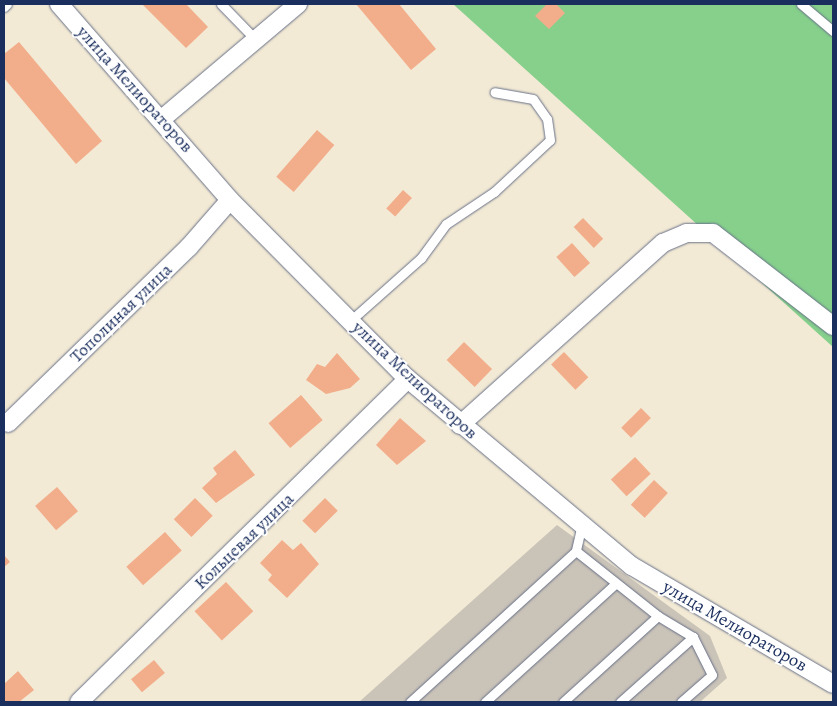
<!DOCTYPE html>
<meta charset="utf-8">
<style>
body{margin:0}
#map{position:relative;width:837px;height:706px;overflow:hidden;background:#f3ead5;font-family:Alegreya,serif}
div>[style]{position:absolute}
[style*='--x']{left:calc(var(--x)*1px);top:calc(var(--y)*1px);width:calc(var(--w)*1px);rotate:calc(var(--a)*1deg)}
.industrial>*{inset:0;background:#cac3b8}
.green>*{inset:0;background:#86d08c}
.building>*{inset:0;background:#f2ad8b;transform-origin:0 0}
.roads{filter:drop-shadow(0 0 1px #677088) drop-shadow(0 0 1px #677088)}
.service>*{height:9px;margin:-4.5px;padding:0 4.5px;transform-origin:4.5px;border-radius:4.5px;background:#fff}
.minor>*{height:18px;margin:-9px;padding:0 9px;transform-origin:9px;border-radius:9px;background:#fff}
span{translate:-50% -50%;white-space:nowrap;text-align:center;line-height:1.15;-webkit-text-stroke:4px #fff;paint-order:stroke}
.street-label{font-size:18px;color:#1b2f5e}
.frame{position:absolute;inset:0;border:5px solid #1b2f5e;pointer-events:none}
</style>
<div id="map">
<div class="industrial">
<div style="clip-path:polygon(557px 525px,710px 636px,727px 678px,700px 702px,359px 702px)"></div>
</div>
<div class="green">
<div style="clip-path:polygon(453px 4px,833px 4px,833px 347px)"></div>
</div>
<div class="building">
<div style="clip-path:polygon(142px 4px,186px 4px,208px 27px,186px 48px)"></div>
<div style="clip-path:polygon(356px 4px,399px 4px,436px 49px,411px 70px)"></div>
<div style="clip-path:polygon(547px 4px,556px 4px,565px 13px,549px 29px,535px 16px)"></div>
<div style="clip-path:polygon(19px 42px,102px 141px,76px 164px,4px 78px,4px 54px)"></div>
<div style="left:317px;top:130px;width:23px;height:62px;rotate:41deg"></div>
<div style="left:403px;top:190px;width:12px;height:25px;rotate:42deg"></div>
<div style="left:583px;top:218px;width:29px;height:13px;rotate:46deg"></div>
<div style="left:572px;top:243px;width:27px;height:21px;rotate:48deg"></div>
<div style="left:464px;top:342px;width:39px;height:25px;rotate:44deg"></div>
<div style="left:564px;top:352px;width:35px;height:18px;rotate:46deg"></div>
<div style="clip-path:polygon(337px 353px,360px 379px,350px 388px,326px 394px,306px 380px,317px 364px,325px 367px)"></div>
<div style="left:301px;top:395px;width:33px;height:43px;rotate:49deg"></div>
<div style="left:641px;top:408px;width:14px;height:28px;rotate:45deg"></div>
<div style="clip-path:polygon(400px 418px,426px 441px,397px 465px,376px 445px)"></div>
<div style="clip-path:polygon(235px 450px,255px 475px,216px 503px,202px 488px,217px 474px,213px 468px)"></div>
<div style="left:635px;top:457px;width:23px;height:33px;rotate:47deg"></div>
<div style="left:654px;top:480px;width:19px;height:34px;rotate:43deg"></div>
<div style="left:57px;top:487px;width:32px;height:29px;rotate:49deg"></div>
<div style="left:195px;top:498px;width:25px;height:30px;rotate:45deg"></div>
<div style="left:325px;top:498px;width:18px;height:32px;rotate:45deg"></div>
<div style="left:165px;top:532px;width:25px;height:52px;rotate:48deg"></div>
<div style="clip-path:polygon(282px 540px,293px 550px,301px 543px,319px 564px,287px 598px,268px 580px,272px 575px,260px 563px)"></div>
<div style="clip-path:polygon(4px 555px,10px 562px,4px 567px)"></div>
<div style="left:226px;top:582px;width:40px;height:43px;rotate:47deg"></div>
<div style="left:154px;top:660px;width:17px;height:30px;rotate:50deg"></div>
<div style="clip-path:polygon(18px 671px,34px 690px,19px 702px,4px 702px,4px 684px)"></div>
</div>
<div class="roads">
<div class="service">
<div style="--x:221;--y:4;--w:49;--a:45.8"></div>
<div style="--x:801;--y:4;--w:42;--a:40.2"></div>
<div style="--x:4;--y:7;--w:4;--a:-45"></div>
<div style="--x:350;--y:321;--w:95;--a:-41.6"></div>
<div style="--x:421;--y:258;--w:42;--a:-53.7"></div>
<div style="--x:446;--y:224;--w:58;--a:-33.7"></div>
<div style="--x:494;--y:192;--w:76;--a:-42.9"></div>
<div style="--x:550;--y:140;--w:21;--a:-98"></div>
<div style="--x:547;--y:119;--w:24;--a:-125"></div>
<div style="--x:533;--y:99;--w:39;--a:-170"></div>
<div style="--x:582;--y:524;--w:28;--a:103"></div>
<div style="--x:576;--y:551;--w:105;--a:38.4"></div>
<div style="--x:658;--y:616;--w:41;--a:31"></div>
<div style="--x:693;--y:637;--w:42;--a:63.4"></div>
<div style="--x:712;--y:675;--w:41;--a:138.9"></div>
<div style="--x:410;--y:702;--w:224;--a:-42.3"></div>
<div style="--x:485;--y:702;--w:176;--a:-42.2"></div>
<div style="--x:563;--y:702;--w:128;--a:-42.2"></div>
<div style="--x:620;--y:702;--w:98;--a:-41.7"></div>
</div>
<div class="minor">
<div style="--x:59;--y:4;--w:260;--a:48.9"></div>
<div style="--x:230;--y:200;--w:252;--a:45.2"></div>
<div style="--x:408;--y:379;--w:292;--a:39.9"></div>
<div style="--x:632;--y:566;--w:233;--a:30.4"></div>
<div style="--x:163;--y:118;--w:177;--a:-40.2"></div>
<div style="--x:8;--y:423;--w:252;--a:-44.2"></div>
<div style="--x:189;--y:247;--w:62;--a:-48.9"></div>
<div style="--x:460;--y:425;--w:273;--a:-41.9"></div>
<div style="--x:663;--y:243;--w:25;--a:-23"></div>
<div style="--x:686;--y:233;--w:27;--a:0"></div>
<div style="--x:713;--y:233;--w:152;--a:37.8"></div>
<div style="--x:79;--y:702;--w:461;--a:-44.5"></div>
</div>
</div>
<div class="street-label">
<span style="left:135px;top:89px;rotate:48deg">улица Мелиораторов</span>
<span style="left:121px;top:313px;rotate:-44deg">Тополиная улица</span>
<span style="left:415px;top:380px;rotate:43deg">улица Мелиораторов</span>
<span style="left:244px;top:541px;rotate:-44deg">Кольцевая улица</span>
<span style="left:735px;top:626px;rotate:30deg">улица Мелиораторов</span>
</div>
<div class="frame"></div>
</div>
